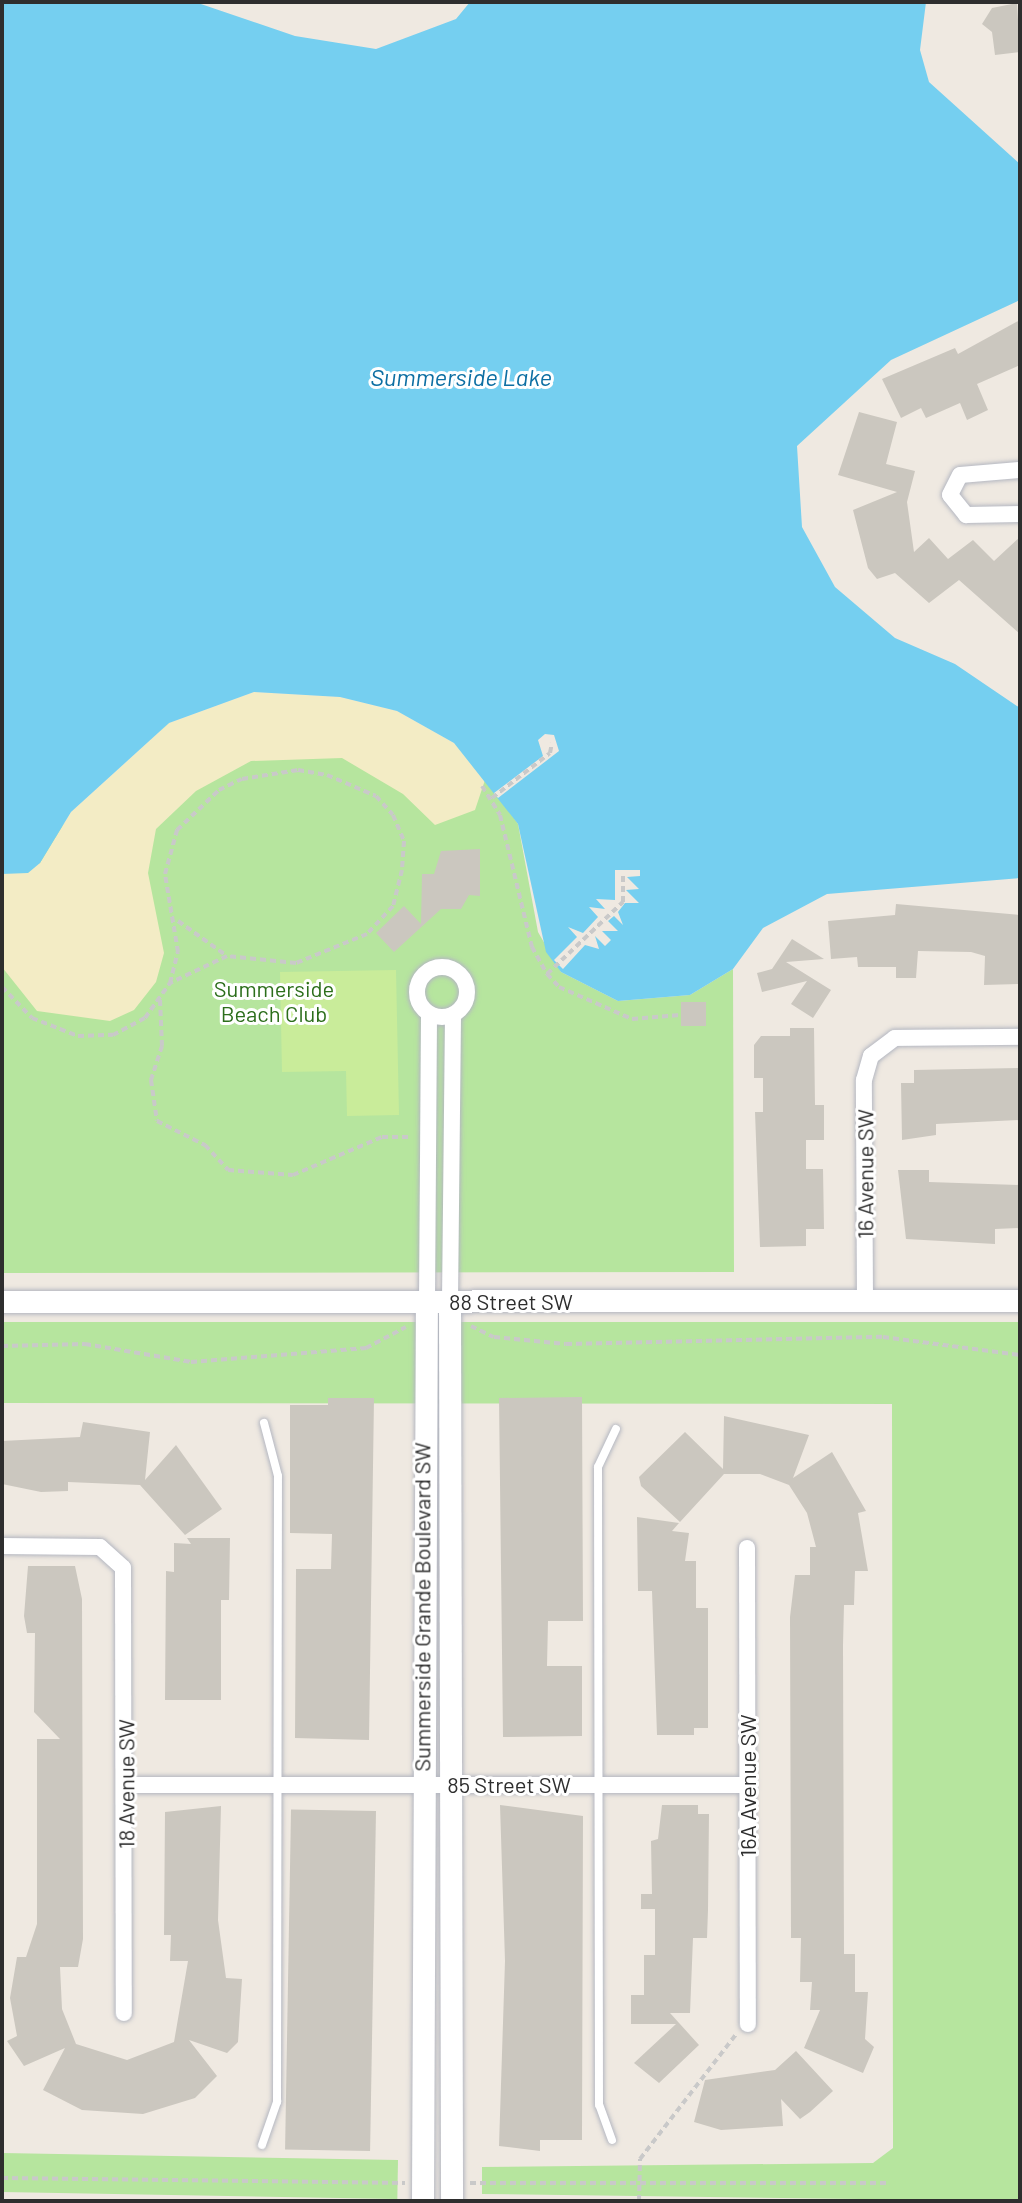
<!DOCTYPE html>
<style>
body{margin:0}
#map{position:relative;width:1022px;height:2203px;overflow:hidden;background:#efe9e1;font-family:Barlow,sans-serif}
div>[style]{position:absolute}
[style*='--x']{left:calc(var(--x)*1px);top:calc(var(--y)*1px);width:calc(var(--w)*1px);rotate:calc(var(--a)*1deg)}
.green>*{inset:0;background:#b6e59e;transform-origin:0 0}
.sand>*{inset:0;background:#f3ecc5}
.pitch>*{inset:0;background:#c9ec9a}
.water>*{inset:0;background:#75cff0}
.pier>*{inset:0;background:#efe9e1}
.building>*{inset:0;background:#cbc7bf;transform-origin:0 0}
.path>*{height:4px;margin-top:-2px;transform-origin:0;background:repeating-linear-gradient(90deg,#c9c9c9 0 6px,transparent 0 10px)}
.roads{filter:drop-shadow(0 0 2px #b4b7c1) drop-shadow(0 0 2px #b4b7c1)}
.lane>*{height:8px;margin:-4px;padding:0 4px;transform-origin:4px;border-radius:4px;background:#fff}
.street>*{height:16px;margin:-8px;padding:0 8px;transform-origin:8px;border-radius:8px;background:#fff}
.street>.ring{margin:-8px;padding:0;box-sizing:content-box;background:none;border:16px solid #fff;border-radius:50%}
.secondary>*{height:22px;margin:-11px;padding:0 11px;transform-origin:11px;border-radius:11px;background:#fff}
span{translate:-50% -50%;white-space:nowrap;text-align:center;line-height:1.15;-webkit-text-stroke:6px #fff;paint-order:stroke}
.park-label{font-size:22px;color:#2c6e1b}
.street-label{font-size:22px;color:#2e2e2e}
.water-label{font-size:24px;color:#0d6fa3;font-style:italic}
.frame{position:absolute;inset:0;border:4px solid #2e2e2e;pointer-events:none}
</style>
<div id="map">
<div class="green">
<div style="clip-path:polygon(169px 723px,476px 764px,518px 824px,538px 932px,561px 972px,618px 1001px,690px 995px,733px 969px,734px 1272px,2px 1273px,2px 874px,10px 876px)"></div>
<div style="clip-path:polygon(2px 1322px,1020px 1322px,1020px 2201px,482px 2194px,482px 2167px,873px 2163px,893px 2148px,892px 1404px,2px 1403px)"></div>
<div style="left:398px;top:2160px;width:39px;height:396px;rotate:91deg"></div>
</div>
<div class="sand">
<div style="clip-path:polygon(254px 692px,340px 697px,397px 711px,454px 743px,486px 777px,475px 810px,435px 825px,403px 794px,342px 758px,251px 761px,196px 791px,156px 829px,148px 873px,164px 953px,156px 982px,134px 1010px,110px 1021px,37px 1011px,2px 967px,2px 874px,40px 863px,71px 812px,169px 723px)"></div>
</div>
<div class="pitch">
<div style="clip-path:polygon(396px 970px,399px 1115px,347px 1116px,346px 1071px,282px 1072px,280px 972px)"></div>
</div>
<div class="water">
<div style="clip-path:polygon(2px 2px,195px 2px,295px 36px,376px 49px,456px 19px,470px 2px,926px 2px,920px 50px,929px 82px,1020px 164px,1020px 300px,891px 360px,797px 446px,802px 527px,835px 587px,895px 638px,955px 664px,1020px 708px,1020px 878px,827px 894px,763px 928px,733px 969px,690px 995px,618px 1001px,561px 972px,546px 952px,518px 824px,454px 743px,397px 711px,340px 697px,254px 692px,169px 723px,71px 812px,40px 863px,28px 873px,2px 874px)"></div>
</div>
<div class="pier">
<div style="clip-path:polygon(545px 734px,554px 735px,559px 751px,498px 798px,494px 793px,543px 756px,538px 740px)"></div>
<div style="clip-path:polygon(615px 870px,640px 870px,640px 876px,627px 877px,639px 889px,626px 890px,639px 903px,625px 903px,618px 912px,623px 925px,614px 916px,608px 921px,618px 931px,602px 931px,611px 940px,605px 946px,595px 936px,599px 949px,585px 945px,563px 969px,554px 960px,577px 937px,568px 927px,583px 933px,598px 917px,589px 907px,605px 909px,596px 899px,615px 900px)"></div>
</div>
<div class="building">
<div style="clip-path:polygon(1017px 3px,1020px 52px,995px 55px,992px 32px,982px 24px,992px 8px)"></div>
<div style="clip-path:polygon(1020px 320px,1020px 365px,977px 384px,988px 410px,967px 420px,960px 403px,926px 418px,921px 408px,901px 418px,882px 379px,955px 348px,958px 354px)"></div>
<div style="clip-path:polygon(859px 412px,897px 422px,886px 464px,915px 471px,907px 502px,914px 552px,929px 538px,948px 559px,973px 540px,994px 561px,1020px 537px,1020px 634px,959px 580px,929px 603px,895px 573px,877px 579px,868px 568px,853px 510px,897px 492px,838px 475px)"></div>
<div style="clip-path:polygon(480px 849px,480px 896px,469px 895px,461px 909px,441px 909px,394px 952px,376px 933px,404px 906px,421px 924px,422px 874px,434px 874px,441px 851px)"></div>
<div style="clip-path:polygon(896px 904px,1020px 915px,1020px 984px,984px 985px,985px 956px,971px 952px,918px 951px,916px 978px,896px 978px,896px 967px,858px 967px,857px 957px,831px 959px,828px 921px,895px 915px)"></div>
<div style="clip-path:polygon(792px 939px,824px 959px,786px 962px,831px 990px,813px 1018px,791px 1004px,807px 981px,762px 992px,757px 973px,772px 969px)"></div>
<div style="left:681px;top:1002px;width:25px;height:24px"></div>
<div style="clip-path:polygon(790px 1028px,814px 1028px,815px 1105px,824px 1105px,824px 1140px,806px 1140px,806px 1169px,823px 1169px,824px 1229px,806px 1229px,806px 1246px,760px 1247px,755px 1112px,763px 1112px,763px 1078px,754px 1078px,754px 1045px,761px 1036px,790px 1036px)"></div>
<div style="clip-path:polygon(1020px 1068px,1020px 1120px,936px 1124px,936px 1135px,902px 1140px,901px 1083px,914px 1083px,914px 1070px)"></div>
<div style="clip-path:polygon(898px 1170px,929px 1170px,929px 1182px,1020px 1185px,1020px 1228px,995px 1229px,995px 1244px,906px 1239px)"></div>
<div style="clip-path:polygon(582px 1397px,583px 1621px,548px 1621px,547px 1666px,582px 1666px,582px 1736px,503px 1737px,499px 1398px)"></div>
<div style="clip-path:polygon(328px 1398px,374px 1398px,369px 1740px,295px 1738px,296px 1569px,331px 1569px,332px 1534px,290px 1533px,290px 1405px,328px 1405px)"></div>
<div style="clip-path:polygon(724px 1416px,809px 1435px,793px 1478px,832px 1452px,866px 1511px,858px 1513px,868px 1571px,855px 1571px,854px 1605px,844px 1605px,843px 1645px,844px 1954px,855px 1954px,855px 1992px,868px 1992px,865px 2039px,874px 2047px,863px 2073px,804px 2048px,820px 2010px,810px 2010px,812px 1982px,800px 1982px,801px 1938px,791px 1938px,790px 1617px,795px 1575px,810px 1575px,810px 1547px,816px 1547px,807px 1513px,789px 1485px,760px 1474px,724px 1474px,680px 1522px,641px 1486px,639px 1477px,685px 1432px,723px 1469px)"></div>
<div style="clip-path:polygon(83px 1422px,150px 1432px,145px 1480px,176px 1445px,222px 1509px,185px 1535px,140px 1485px,68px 1482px,68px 1491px,41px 1492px,2px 1484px,2px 1441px,80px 1437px)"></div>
<div style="clip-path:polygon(637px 1517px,679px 1523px,672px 1531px,689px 1533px,685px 1561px,696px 1561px,696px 1608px,708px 1608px,708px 1728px,694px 1728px,694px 1735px,657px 1735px,652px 1591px,638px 1591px)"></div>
<div style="clip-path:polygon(187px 1538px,230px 1538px,229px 1600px,221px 1600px,221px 1700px,165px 1700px,166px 1571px,174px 1572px,174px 1543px,191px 1544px)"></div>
<div style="clip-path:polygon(28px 1566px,75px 1566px,82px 1599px,83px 1939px,78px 1967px,60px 1967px,62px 2009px,76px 2044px,127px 2060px,174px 2042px,188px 1961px,170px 1961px,171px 1935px,164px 1935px,165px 1812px,221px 1806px,218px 1920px,226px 1978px,242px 1979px,238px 2042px,227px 2053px,189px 2040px,217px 2076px,195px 2098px,143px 2114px,82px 2110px,43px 2090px,65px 2048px,24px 2066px,7px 2041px,17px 2036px,10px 1998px,17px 1957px,26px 1957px,37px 1924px,37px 1739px,60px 1739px,34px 1712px,35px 1633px,27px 1633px,24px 1616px)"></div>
<div style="clip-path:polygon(500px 1805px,583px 1816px,582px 2140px,540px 2140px,540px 2151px,499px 2146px,505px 1961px)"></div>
<div style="clip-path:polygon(662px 1805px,698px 1805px,698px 1814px,709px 1814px,708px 1910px,707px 1938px,693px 1938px,690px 2013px,670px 2013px,699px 2045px,659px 2083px,634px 2063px,676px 2024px,631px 2024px,631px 1995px,644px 1995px,644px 1955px,655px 1955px,655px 1909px,641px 1909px,641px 1894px,652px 1894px,651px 1841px,658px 1839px)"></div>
<div style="left:376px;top:1811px;width:340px;height:85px;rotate:91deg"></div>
<div style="clip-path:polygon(796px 2051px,833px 2091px,810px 2112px,800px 2119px,781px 2099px,783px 2126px,721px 2130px,694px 2122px,705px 2080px,775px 2070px)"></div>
</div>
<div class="path">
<div style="--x:482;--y:786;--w:34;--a:58"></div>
<div style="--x:500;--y:815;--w:136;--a:76.4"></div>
<div style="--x:532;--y:947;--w:31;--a:61"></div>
<div style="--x:547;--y:974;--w:18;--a:47"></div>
<div style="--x:559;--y:987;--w:80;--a:23.7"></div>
<div style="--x:632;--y:1019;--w:48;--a:-4.8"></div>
<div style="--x:492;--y:798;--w:73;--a:-37.8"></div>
<div style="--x:550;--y:753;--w:10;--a:-79"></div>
<div style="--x:178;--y:921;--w:60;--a:35.5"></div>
<div style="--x:547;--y:974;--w:105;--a:-43.5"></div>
<div style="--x:623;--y:902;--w:28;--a:-90"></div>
<div style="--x:2;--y:987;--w:43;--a:45.9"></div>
<div style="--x:32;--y:1018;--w:49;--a:21.4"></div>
<div style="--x:78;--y:1036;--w:35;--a:-2"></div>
<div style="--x:113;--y:1035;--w:36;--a:-28"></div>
<div style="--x:145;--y:1018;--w:43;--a:-54.5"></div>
<div style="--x:170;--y:983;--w:32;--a:-76"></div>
<div style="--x:178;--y:952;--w:79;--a:-99.5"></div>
<div style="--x:165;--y:874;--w:46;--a:-74.7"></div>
<div style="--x:177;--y:830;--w:58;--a:-43.6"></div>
<div style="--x:219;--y:790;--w:25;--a:-26"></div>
<div style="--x:242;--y:779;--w:57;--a:-9.1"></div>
<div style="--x:298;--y:770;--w:29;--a:10"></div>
<div style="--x:327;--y:775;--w:53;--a:23.2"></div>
<div style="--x:376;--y:796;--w:25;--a:48"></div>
<div style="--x:393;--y:815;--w:28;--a:67"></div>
<div style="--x:404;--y:841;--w:29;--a:94"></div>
<div style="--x:402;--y:870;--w:37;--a:104"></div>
<div style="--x:393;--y:906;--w:38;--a:133"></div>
<div style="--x:367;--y:934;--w:77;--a:157.8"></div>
<div style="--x:296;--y:963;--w:69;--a:-174.2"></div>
<div style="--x:227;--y:956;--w:63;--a:154.7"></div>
<div style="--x:160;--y:1000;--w:46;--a:87.5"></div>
<div style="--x:162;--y:1046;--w:36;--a:108"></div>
<div style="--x:151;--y:1080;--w:41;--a:81.7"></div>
<div style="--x:157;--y:1121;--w:54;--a:26.6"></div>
<div style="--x:205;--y:1145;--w:34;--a:47"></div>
<div style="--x:228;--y:1170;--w:65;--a:4.4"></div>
<div style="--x:293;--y:1175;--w:97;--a:-23.1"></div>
<div style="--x:382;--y:1137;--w:29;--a:0"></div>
<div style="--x:471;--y:1326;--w:25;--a:26"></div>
<div style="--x:494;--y:1337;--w:72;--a:5.6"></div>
<div style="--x:566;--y:1344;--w:317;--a:-1.3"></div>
<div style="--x:883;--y:1337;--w:138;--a:7.5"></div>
<div style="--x:2;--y:1346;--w:83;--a:-1.4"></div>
<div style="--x:85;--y:1344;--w:108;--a:9.6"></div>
<div style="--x:191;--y:1362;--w:176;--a:-4.6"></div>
<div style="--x:366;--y:1348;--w:45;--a:-27.7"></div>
<div style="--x:2;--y:2178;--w:403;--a:0.7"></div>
<div style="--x:470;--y:2183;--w:418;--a:0"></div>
<div style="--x:639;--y:2201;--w:42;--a:-88.6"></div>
<div style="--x:640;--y:2159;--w:159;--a:-52.4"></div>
</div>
<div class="roads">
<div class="lane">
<div style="--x:612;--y:2140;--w:37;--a:-110"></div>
<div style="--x:599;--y:2105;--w:638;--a:-90.09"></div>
<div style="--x:598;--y:1467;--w:42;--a:-64.7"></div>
<div style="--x:262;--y:2145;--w:46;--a:-70.8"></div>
<div style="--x:277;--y:2102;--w:626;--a:-89.91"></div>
<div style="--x:278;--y:1476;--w:55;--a:-104.8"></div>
</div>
<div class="street">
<div style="--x:1019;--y:470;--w:59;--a:175.2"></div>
<div style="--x:960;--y:475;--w:22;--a:117"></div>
<div style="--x:950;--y:495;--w:26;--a:51"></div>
<div style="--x:966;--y:515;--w:54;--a:-1.1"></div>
<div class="ring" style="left:417px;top:967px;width:34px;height:34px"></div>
<div style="--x:865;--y:1301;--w:221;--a:-90.3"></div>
<div style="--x:864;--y:1080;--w:25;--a:-74"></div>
<div style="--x:871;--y:1056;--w:30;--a:-37"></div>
<div style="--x:895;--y:1038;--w:125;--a:-0.5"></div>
<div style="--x:427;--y:1302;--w:288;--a:-89.6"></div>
<div style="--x:450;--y:1302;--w:287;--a:-89.4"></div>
<div style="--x:2;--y:1546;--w:98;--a:0.6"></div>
<div style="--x:100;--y:1547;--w:31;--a:42"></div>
<div style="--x:123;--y:1568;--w:445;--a:89.9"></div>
<div style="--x:747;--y:1548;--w:476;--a:89.9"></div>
<div style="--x:127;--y:1785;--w:621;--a:0"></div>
</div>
<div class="secondary">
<div style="--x:2;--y:1302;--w:1018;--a:-0.06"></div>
<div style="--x:450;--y:1302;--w:899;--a:89.87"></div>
<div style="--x:423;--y:2201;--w:899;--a:-89.75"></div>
</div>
</div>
<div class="park-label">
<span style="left:274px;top:1001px">Summerside<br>Beach Club</span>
</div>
<div class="street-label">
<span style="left:865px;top:1174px;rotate:-90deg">16 Avenue SW</span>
<span style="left:511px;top:1302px">88 Street SW</span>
<span style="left:422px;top:1607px;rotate:-90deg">Summerside Grande Boulevard SW</span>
<span style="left:126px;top:1784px;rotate:-90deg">18 Avenue SW</span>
<span style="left:509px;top:1785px">85 Street SW</span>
<span style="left:748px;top:1786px;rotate:-90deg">16A Avenue SW</span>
</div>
<div class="water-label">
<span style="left:461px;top:377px">Summerside Lake</span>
</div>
<div class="frame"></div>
</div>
